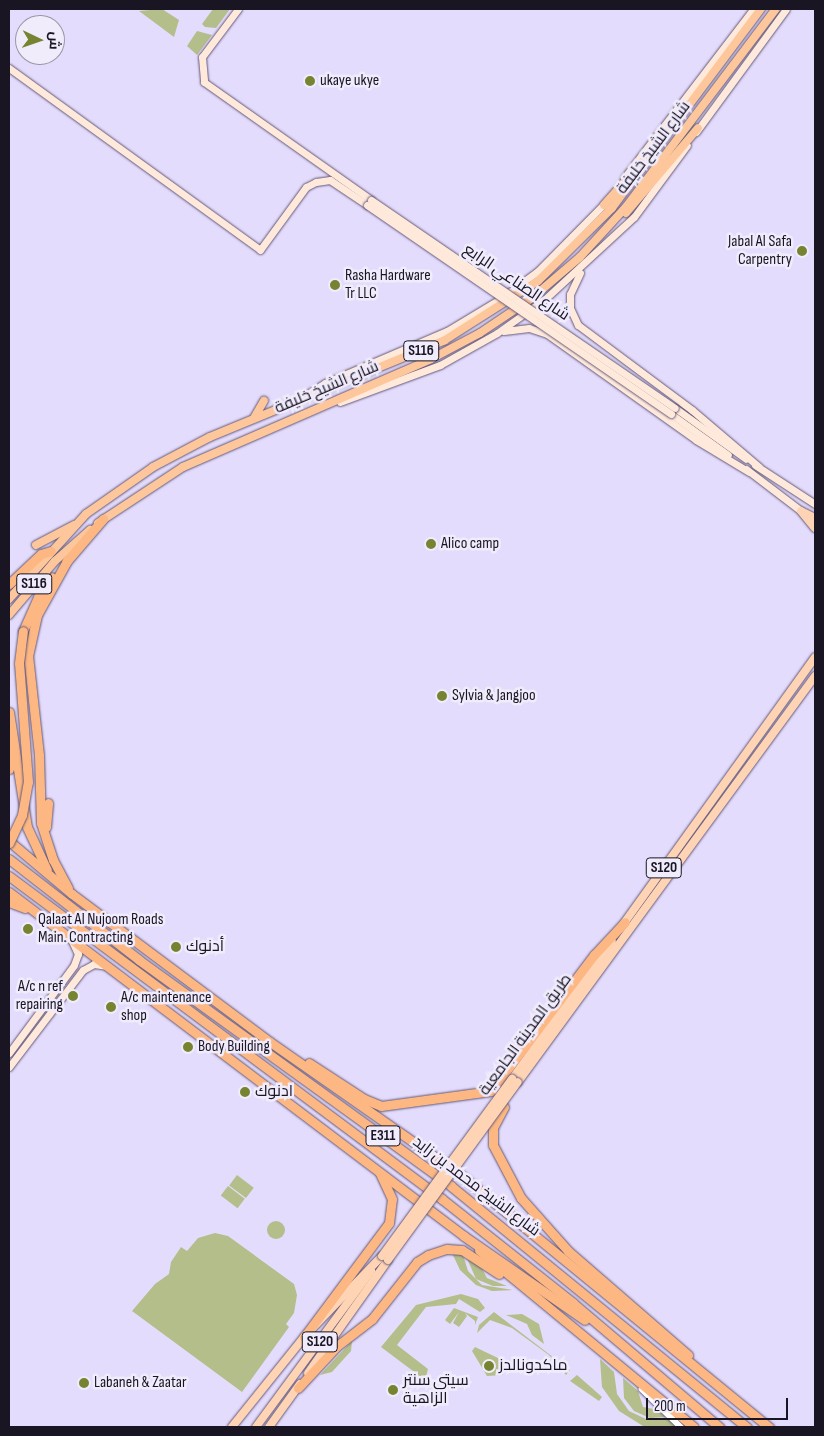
<!DOCTYPE html>
<meta charset="utf-8">
<style>
body{margin:0}
#map{position:relative;width:824px;height:1436px;overflow:hidden;background:#e4dcfc;font-family:"Sofia Sans Condensed",Cairo,sans-serif}
div>[style]{position:absolute}
[style*='--x']{left:calc(var(--x)*1px);top:calc(var(--y)*1px);width:calc(var(--w)*1px);rotate:calc(var(--a)*1deg)}
.green>*{inset:0;background:#b3be8b;transform-origin:0 0}
.round{border-radius:50%}
.roads{filter:drop-shadow(0 0 1px #62587a) drop-shadow(0 0 1px #62587a)}
.tertiary>*{height:5.5px;margin:-2.75px;padding:0 2.75px;transform-origin:2.75px;border-radius:2.75px;background:#fff}
.secondary>*{height:7px;margin:-3.5px;padding:0 3.5px;transform-origin:3.5px;border-radius:3.5px;background:#fee9da}
.primary>*{height:8px;margin:-4px;padding:0 4px;transform-origin:4px;border-radius:4px;background:#fed4b4}
.trunk>*{height:8px;margin:-4px;padding:0 4px;transform-origin:4px;border-radius:4px;background:#fec69b}
.motorway>*{height:9px;margin:-4.5px;padding:0 4.5px;transform-origin:4.5px;border-radius:4.5px;background:#fdb782}
.bridges{filter:drop-shadow(0 0 1px #62587a) drop-shadow(0 0 1px #62587a)}
.secondary-bridge>*{height:7px;margin:-3.5px;padding:0 3.5px;transform-origin:3.5px;border-radius:3.5px;background:#fee9da}
.primary-bridge>*{height:8px;margin:-4px;padding:0 4px;transform-origin:4px;border-radius:4px;background:#fed4b4}
.motorway-bridge>*{height:9px;margin:-4.5px;padding:0 4.5px;transform-origin:4.5px;border-radius:4.5px;background:#fdb782}
.dots>*{width:14px;height:14px;translate:-50% -50%;box-sizing:border-box;border:2px solid #f0ecfc;border-radius:50%}
span{translate:-50% -50%;white-space:nowrap;text-align:center;line-height:1.15;-webkit-text-stroke:5px #f0ecfc;paint-order:stroke}
.shield-label span{padding:1px 4px;background:#f0ecfc;border:1px solid;border-radius:4px;-webkit-text-stroke-width:0}
.shield-label{font-size:15px;color:#191523;font-weight:700}
.poi-label{font-size:16px;color:#191523}
.left{translate:0 -50%;text-align:left}
.right{translate:-100% -50%;text-align:right}
.street-label{font-size:16px;color:#191523}
.frame{position:absolute;inset:0;border:10px solid #191523;pointer-events:none}
.north{position:absolute;left:15px;top:15px;width:50px;height:50px;box-sizing:border-box;background:#f0ecfc;border:1px solid #9a96a5;border-radius:50%;rotate:93deg;font-size:14px;font-weight:700;line-height:20px;text-align:center;color:#191523}
.north::after{content:'';display:block;margin:auto;width:18px;height:22px;background:#768432;clip-path:polygon(50% 0,100% 100%,50% 72%,0 100%)}
.scale{position:absolute;left:646px;top:1398px;width:142px;height:22px;box-sizing:border-box;border:2px solid #191523;border-top:0;padding-left:6px;font-size:15px;line-height:18px;white-space:nowrap;color:#191523;-webkit-text-stroke:4px #f0ecfc;paint-order:stroke}
</style>
<div id="map">
<div class="green">
<div style="clip-path:polygon(162px 9px,179px 20px,174px 37px,139px 11px)"></div>
<div style="clip-path:polygon(213px 9px,230px 9px,216px 28px,205px 27px,202px 24px)"></div>
<div style="clip-path:polygon(197px 31px,212px 35px,197px 55px,187px 46px)"></div>
<div style="left:237px;top:1175px;width:21px;height:13px;rotate:37deg"></div>
<div style="left:228px;top:1186px;width:21px;height:12px;rotate:37deg"></div>
<div class="round" style="left:267px;top:1221px;width:18px;height:18px"></div>
<div style="clip-path:polygon(215px 1233px,228px 1236px,294px 1284px,297px 1295px,294px 1313px,286px 1324px,289px 1327px,242px 1392px,132px 1311px,155px 1284px,169px 1274px,171px 1262px,181px 1247px,187px 1251px,198px 1238px)"></div>
<div style="clip-path:polygon(452px 1253px,463px 1255px,468px 1271px,482px 1285px,513px 1290px,492px 1291px,476px 1285px,460px 1270px)"></div>
<div style="clip-path:polygon(466px 1256px,480px 1265px,487px 1278px,507px 1286px,493px 1286px,476px 1279px)"></div>
<div style="clip-path:polygon(461px 1294px,478px 1299px,485px 1308px,480px 1312px,459px 1299px,456px 1304px,426px 1307px,397px 1345px,428px 1369px,425px 1380px,381px 1347px,416px 1305px)"></div>
<div style="clip-path:polygon(454px 1308px,478px 1317px,475px 1325px,475px 1321px,465px 1313px,467px 1316px,459px 1327px,453px 1323px,459px 1312px,450px 1324px,445px 1320px)"></div>
<div style="clip-path:polygon(494px 1312px,566px 1367px,570px 1370px,566px 1375px,549px 1355px,512px 1328px,490px 1320px,477px 1333px,479px 1325px)"></div>
<div style="clip-path:polygon(522px 1314px,539px 1324px,544px 1344px,532px 1335px,527px 1324px,506px 1315px)"></div>
<div style="clip-path:polygon(352px 1341px,351px 1351px,332px 1372px,320px 1375px)"></div>
<div style="clip-path:polygon(475px 1347px,500px 1359px,503px 1375px,487px 1376px,472px 1351px)"></div>
<div style="clip-path:polygon(600px 1359px,614px 1372px,617px 1394px,629px 1411px,648px 1420px,671px 1419px,676px 1427px,643px 1426px,619px 1411px,602px 1387px)"></div>
<div style="clip-path:polygon(577px 1375px,602px 1397px,599px 1401px,570px 1381px)"></div>
<div style="clip-path:polygon(623px 1378px,638px 1391px,643px 1407px,659px 1410px,667px 1417px,650px 1418px,634px 1411px,624px 1398px)"></div>
</div>
<div class="roads">
<div class="tertiary">
<div style="--x:642;--y:1389;--w:54;--a:44.3"></div>
</div>
<div class="secondary">
<div style="--x:238;--y:9;--w:60;--a:126.9"></div>
<div style="--x:202;--y:57;--w:25;--a:85"></div>
<div style="--x:204;--y:82;--w:204;--a:35.2"></div>
<div style="--x:9;--y:68;--w:310;--a:35.9"></div>
<div style="--x:260;--y:250;--w:78;--a:-53.9"></div>
<div style="--x:306;--y:187;--w:11;--a:-27"></div>
<div style="--x:316;--y:182;--w:14;--a:-8"></div>
<div style="--x:330;--y:180;--w:45;--a:34"></div>
<div style="--x:696;--y:132;--w:152;--a:-53.8"></div>
<div style="--x:624;--y:178;--w:213;--a:-52.6"></div>
<div style="--x:580;--y:273;--w:23;--a:115"></div>
<div style="--x:570;--y:294;--w:14;--a:90"></div>
<div style="--x:570;--y:308;--w:19;--a:65"></div>
<div style="--x:578;--y:325;--w:142;--a:36.7"></div>
<div style="--x:692;--y:410;--w:88;--a:40.4"></div>
<div style="--x:504;--y:331;--w:25;--a:-7"></div>
<div style="--x:529;--y:328;--w:19;--a:18"></div>
<div style="--x:547;--y:334;--w:183;--a:35.4"></div>
<div style="--x:696;--y:440;--w:62;--a:31.1"></div>
<div style="--x:301;--y:398;--w:28;--a:-32"></div>
<div style="--x:325;--y:383;--w:133;--a:-23.1"></div>
<div style="--x:447;--y:331;--w:62;--a:-31.1"></div>
<div style="--x:500;--y:299;--w:47;--a:-36.4"></div>
<div style="--x:538;--y:271;--w:100;--a:-45.4"></div>
<div style="--x:340;--y:402;--w:107;--a:-20.3"></div>
<div style="--x:440;--y:365;--w:65;--a:-29.3"></div>
<div style="--x:497;--y:333;--w:59;--a:-35.3"></div>
<div style="--x:545;--y:299;--w:121;--a:-42.7"></div>
<div style="--x:634;--y:217;--w:89;--a:-53.6"></div>
<div style="--x:675;--y:408;--w:87;--a:35.7"></div>
<div style="--x:671;--y:414;--w:70;--a:35.7"></div>
<div style="--x:755;--y:465;--w:72;--a:33"></div>
<div style="--x:746;--y:469;--w:74;--a:37.3"></div>
<div style="--x:9;--y:1053;--w:109;--a:-53.5"></div>
<div style="--x:74;--y:965;--w:12;--a:-70"></div>
<div style="--x:78;--y:954;--w:14;--a:-115"></div>
<div style="--x:9;--y:1067;--w:122;--a:-52.7"></div>
<div style="--x:83;--y:970;--w:13;--a:-29"></div>
<div style="--x:94;--y:964;--w:12;--a:9"></div>
</div>
<div class="primary">
<div style="--x:801;--y:511;--w:22;--a:51"></div>
<div style="--x:803;--y:512;--w:13;--a:27"></div>
<div style="--x:622;--y:926;--w:331;--a:-54.3"></div>
<div style="--x:512;--y:1079;--w:170;--a:-54.1"></div>
<div style="--x:518;--y:1082;--w:503;--a:-53.81"></div>
<div style="--x:308;--y:1373;--w:138;--a:-54.7"></div>
<div style="--x:232;--y:1427;--w:115;--a:-51.3"></div>
<div style="--x:304;--y:1337;--w:112;--a:-46.1"></div>
<div style="--x:256;--y:1427;--w:194;--a:-53.6"></div>
<div style="--x:269;--y:1427;--w:53;--a:-54.2"></div>
</div>
<div class="trunk">
<div style="--x:604;--y:205;--w:59;--a:-48.4"></div>
<div style="--x:626;--y:213;--w:111;--a:-49.7"></div>
<div style="--x:254;--y:418;--w:20;--a:-60"></div>
<div style="--x:98;--y:523;--w:102;--a:-33.4"></div>
<div style="--x:183;--y:467;--w:270;--a:-23.5"></div>
<div style="--x:431;--y:359;--w:55;--a:-28"></div>
<div style="--x:480;--y:333;--w:63;--a:-33.9"></div>
<div style="--x:532;--y:298;--w:63;--a:-40.5"></div>
<div style="--x:580;--y:257;--w:68;--a:-47.4"></div>
<div style="--x:626;--y:207;--w:248;--a:-52.9"></div>
<div style="--x:36;--y:545;--w:43;--a:-27.8"></div>
<div style="--x:9;--y:599;--w:115;--a:-47.8"></div>
<div style="--x:86;--y:514;--w:82;--a:-35"></div>
<div style="--x:153;--y:467;--w:64;--a:-27.8"></div>
<div style="--x:210;--y:437;--w:254;--a:-22.4"></div>
<div style="--x:445;--y:340;--w:110;--a:-32.4"></div>
<div style="--x:538;--y:281;--w:104;--a:-44.6"></div>
<div style="--x:612;--y:208;--w:249;--a:-53.2"></div>
<div style="--x:9;--y:615;--w:71;--a:-49.6"></div>
<div style="--x:55;--y:561;--w:47;--a:-41.5"></div>
</div>
<div class="motorway">
<div style="--x:66;--y:562;--w:57;--a:-49.3"></div>
<div style="--x:9;--y:584;--w:44;--a:-43.2"></div>
<div style="--x:41;--y:554;--w:10;--a:-17"></div>
<div style="--x:23;--y:631;--w:37;--a:-66"></div>
<div style="--x:38;--y:597;--w:24;--a:-55"></div>
<div style="--x:9;--y:712;--w:116;--a:81.1"></div>
<div style="--x:27;--y:827;--w:47;--a:65.1"></div>
<div style="--x:9;--y:748;--w:21;--a:90"></div>
<div style="--x:46;--y:827;--w:24;--a:-85"></div>
<div style="--x:9;--y:841;--w:82;--a:40.1"></div>
<div style="--x:72;--y:894;--w:247;--a:36.8"></div>
<div style="--x:270;--y:1042;--w:234;--a:34.9"></div>
<div style="--x:462;--y:1176;--w:397;--a:39.3"></div>
<div style="--x:9;--y:859;--w:165;--a:37.8"></div>
<div style="--x:139;--y:960;--w:385;--a:35.9"></div>
<div style="--x:451;--y:1186;--w:382;--a:39.2"></div>
<div style="--x:9;--y:876;--w:540;--a:36.72"></div>
<div style="--x:442;--y:1199;--w:167;--a:38.4"></div>
<div style="--x:573;--y:1303;--w:192;--a:40.3"></div>
<div style="--x:68;--y:888;--w:32;--a:-118"></div>
<div style="--x:53;--y:860;--w:39;--a:-108"></div>
<div style="--x:41;--y:823;--w:68;--a:-91.7"></div>
<div style="--x:39;--y:755;--w:100;--a:-96.3"></div>
<div style="--x:28;--y:656;--w:42;--a:-77.6"></div>
<div style="--x:37;--y:615;--w:64;--a:-61"></div>
<div style="--x:9;--y:892;--w:570;--a:37.09"></div>
<div style="--x:464;--y:1236;--w:147;--a:34.8"></div>
<div style="--x:9;--y:902;--w:17;--a:21"></div>
<div style="--x:309;--y:1063;--w:66;--a:33.2"></div>
<div style="--x:364;--y:1099;--w:18;--a:22"></div>
<div style="--x:381;--y:1106;--w:111;--a:-7.8"></div>
<div style="--x:491;--y:1091;--w:171;--a:-52.9"></div>
<div style="--x:594;--y:955;--w:45;--a:-46.8"></div>
<div style="--x:504;--y:1107;--w:24;--a:118"></div>
<div style="--x:493;--y:1128;--w:17;--a:90"></div>
<div style="--x:493;--y:1145;--w:60;--a:62.2"></div>
<div style="--x:521;--y:1198;--w:71;--a:48.4"></div>
<div style="--x:568;--y:1251;--w:159;--a:40.9"></div>
<div style="--x:479;--y:1250;--w:278;--a:39.5"></div>
<div style="--x:304;--y:1337;--w:142;--a:-53.3"></div>
<div style="--x:389;--y:1223;--w:24;--a:-83"></div>
<div style="--x:392;--y:1199;--w:29;--a:-115"></div>
<div style="--x:298;--y:1388;--w:57;--a:-47.1"></div>
<div style="--x:337;--y:1346;--w:44;--a:-37.6"></div>
<div style="--x:372;--y:1319;--w:73;--a:-51.7"></div>
<div style="--x:417;--y:1262;--w:13;--a:-32"></div>
<div style="--x:428;--y:1255;--w:20;--a:-18"></div>
<div style="--x:447;--y:1249;--w:15;--a:4"></div>
<div style="--x:462;--y:1250;--w:44;--a:33"></div>
</div>
</div>
<div class="bridges">
<div class="secondary-bridge">
<div style="--x:371;--y:200;--w:368;--a:34.4"></div>
<div style="--x:367;--y:205;--w:369;--a:34.5"></div>
</div>
<div class="primary-bridge">
<div style="--x:382;--y:1256;--w:220;--a:-53.7"></div>
<div style="--x:388;--y:1260;--w:220;--a:-53.9"></div>
</div>
<div class="motorway-bridge">
<div style="--x:9;--y:843;--w:31;--a:-65"></div>
<div style="--x:22;--y:815;--w:34;--a:-80"></div>
<div style="--x:28;--y:782;--w:119;--a:-94.3"></div>
<div style="--x:19;--y:663;--w:32;--a:-83"></div>
</div>
</div>
<div class="dots">
<div style="left:310px;top:81px;background:#768432"></div>
<div style="left:802px;top:251px;background:#768432"></div>
<div style="left:335px;top:285px;background:#768432"></div>
<div style="left:431px;top:544px;background:#768432"></div>
<div style="left:442px;top:696px;background:#768432"></div>
<div style="left:28px;top:929px;background:#768432"></div>
<div style="left:176px;top:947px;background:#768432"></div>
<div style="left:73px;top:996px;background:#768432"></div>
<div style="left:111px;top:1007px;background:#768432"></div>
<div style="left:188px;top:1047px;background:#768432"></div>
<div style="left:245px;top:1092px;background:#768432"></div>
<div style="left:489px;top:1366px;background:#768432"></div>
<div style="left:84px;top:1383px;background:#768432"></div>
<div style="left:393px;top:1390px;background:#768432"></div>
</div>
<div class="shield-label">
<span style="left:421px;top:351px">S116</span>
<span style="left:34px;top:584px">S116</span>
<span style="left:664px;top:868px">S120</span>
<span style="left:383px;top:1136px">E311</span>
<span style="left:320px;top:1342px">S120</span>
</div>
<div class="poi-label">
<span class="left" style="left:320px;top:81px">ukaye ukye</span>
<span class="right" style="left:792px;top:251px">Jabal Al Safa<br>Carpentry</span>
<span class="left" style="left:345px;top:285px">Rasha Hardware<br>Tr LLC</span>
<span class="left" style="left:441px;top:544px">Alico camp</span>
<span class="left" style="left:452px;top:696px">Sylvia &amp; Jangjoo</span>
<span class="left" style="left:38px;top:929px">Qalaat Al Nujoom Roads<br>Main. Contracting</span>
<span class="left" style="left:186px;top:947px">أدنوك</span>
<span class="right" style="left:63px;top:996px">A/c n ref<br>repairing</span>
<span class="left" style="left:121px;top:1007px">A/c maintenance<br>shop</span>
<span class="left" style="left:198px;top:1047px">Body Building</span>
<span class="left" style="left:255px;top:1092px">ادنوك</span>
<span class="left" style="left:499px;top:1366px">ماكدونالدز</span>
<span class="left" style="left:403px;top:1390px">سيتي سنتر<br>الزاهية</span>
<span class="left" style="left:94px;top:1383px">Labaneh &amp; Zaatar</span>
</div>
<div class="street-label">
<span style="left:654px;top:148px;rotate:-53deg">شارع الشيخ خليفة</span>
<span style="left:516px;top:283px;rotate:34deg">شارع الصناعي الرابع</span>
<span style="left:327px;top:388px;rotate:-23deg">شارع الشيخ خليفة</span>
<span style="left:526px;top:1035px;rotate:-54deg">طريق المدينة الجامعية</span>
<span style="left:476px;top:1187px;rotate:37deg">شارع الشيخ محمد بن زايد</span>
</div>
<div class="frame"></div>
<div class="north">ش</div>
<div class="scale">200 m</div>
</div>
